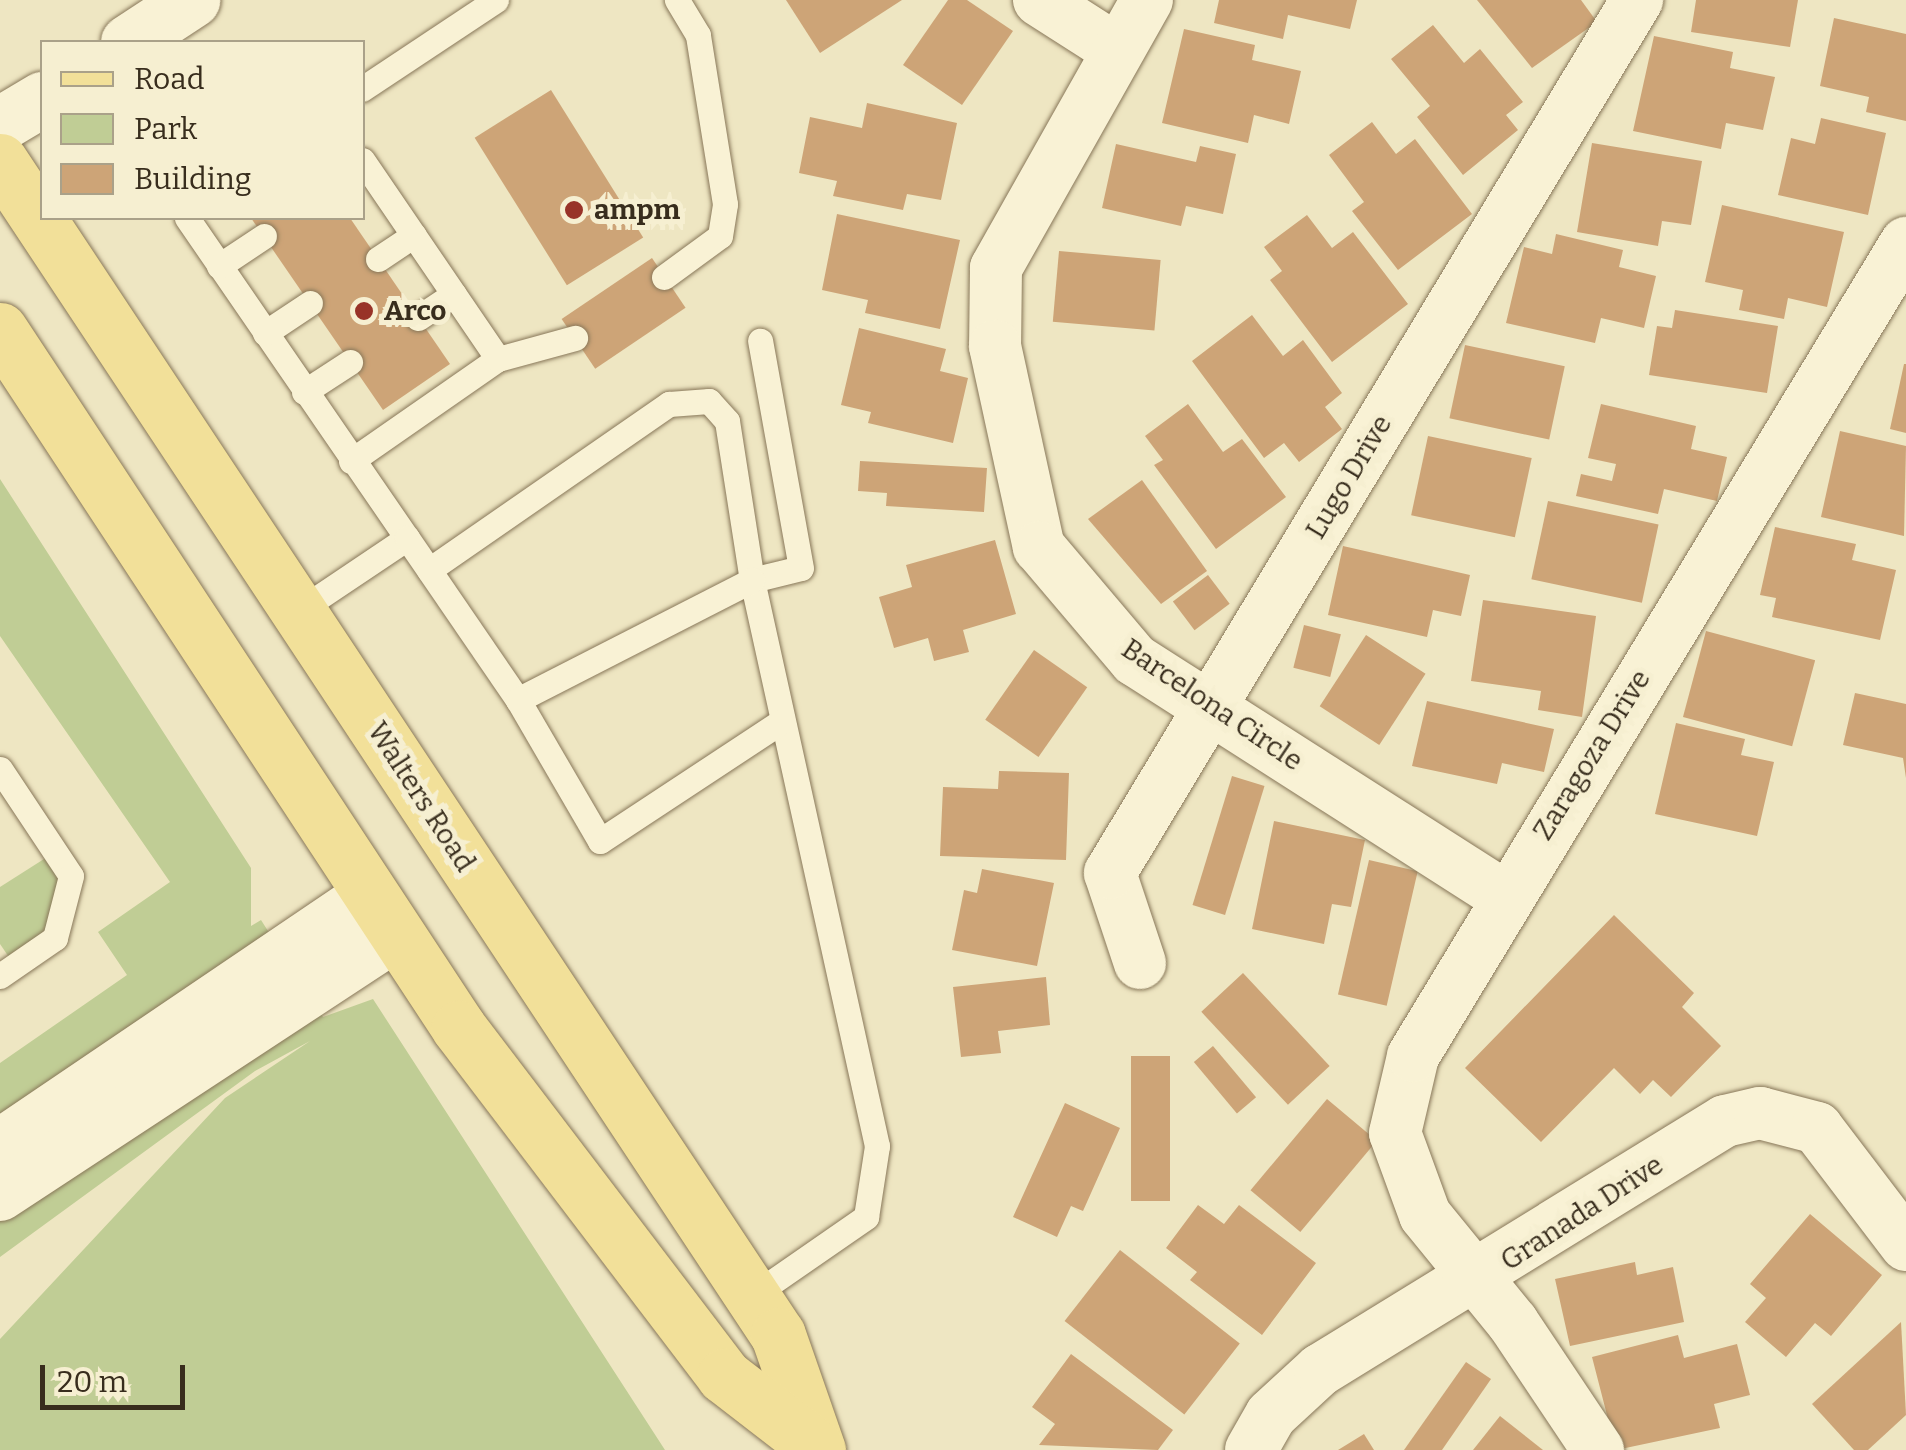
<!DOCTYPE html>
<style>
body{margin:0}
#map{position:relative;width:1906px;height:1450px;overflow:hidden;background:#eee6c2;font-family:Bitter,serif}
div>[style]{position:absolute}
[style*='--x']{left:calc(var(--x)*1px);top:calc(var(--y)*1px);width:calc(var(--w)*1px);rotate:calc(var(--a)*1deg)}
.green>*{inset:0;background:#c0cd95}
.building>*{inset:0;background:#cda477;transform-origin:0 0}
.roads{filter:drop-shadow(0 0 2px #887759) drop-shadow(0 0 2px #887759)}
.lane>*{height:25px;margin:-12.5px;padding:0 12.5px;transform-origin:12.5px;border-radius:12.5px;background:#f9f2d5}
.street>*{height:52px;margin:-26px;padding:0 26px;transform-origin:26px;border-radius:26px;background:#f9f2d5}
.secondary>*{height:55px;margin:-27.5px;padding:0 27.5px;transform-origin:27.5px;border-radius:27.5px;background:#f9f2d5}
.primary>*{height:55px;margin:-27.5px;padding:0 27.5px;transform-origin:27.5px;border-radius:27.5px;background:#f2e099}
.dots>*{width:28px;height:28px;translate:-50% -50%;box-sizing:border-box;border:5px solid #f6efd1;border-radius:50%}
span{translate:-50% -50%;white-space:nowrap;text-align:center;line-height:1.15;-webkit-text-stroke:10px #f6efd1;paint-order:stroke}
.poi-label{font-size:28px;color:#382d1d;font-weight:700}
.left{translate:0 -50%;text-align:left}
.street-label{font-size:28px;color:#382d1d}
.legend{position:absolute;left:40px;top:40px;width:325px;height:180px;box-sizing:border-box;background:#f6efd1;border:2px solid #aaa189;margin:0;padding:12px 18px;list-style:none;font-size:30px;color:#382d1d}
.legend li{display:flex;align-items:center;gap:20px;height:50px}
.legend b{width:50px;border:2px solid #aaa189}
.scale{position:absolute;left:40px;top:1365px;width:145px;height:45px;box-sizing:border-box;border:5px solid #382d1d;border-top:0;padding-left:12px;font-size:30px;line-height:35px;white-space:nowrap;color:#382d1d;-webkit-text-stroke:8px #f6efd1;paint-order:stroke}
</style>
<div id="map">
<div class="green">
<div style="clip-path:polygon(0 479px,251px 868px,251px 926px,261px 920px,323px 1017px,373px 999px,665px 1450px,0 1450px,0 1339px,225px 1098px,310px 1041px,255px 1071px,0 1257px,0 1063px,127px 975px,98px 932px,170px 882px,0 636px)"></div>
<div style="clip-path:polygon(55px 852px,71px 876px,55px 938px,15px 966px,0 944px,0 887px)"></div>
</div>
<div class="building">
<div style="clip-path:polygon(786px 0,902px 0,820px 53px)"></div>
<div style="clip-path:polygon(948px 0,967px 0,1013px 31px,962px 105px,903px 65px)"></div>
<div style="clip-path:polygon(1219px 0,1357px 0,1350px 29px,1288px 15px,1283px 39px,1214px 23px)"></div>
<div style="clip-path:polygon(1477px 0,1581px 0,1597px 22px,1532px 68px)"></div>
<div style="clip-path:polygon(1696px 0,1798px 0,1790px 47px,1691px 32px)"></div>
<div style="clip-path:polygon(1834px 18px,1906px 34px,1906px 121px,1866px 112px,1869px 97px,1820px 86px)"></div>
<div style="clip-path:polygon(1433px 25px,1464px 63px,1480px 49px,1523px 102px,1506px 115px,1518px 130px,1463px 175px,1417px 117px,1430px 106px,1391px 59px)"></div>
<div style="clip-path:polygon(1184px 29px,1255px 45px,1252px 60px,1301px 71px,1289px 124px,1254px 115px,1248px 143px,1162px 123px)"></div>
<div style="clip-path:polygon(1654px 36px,1733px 52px,1730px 68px,1775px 77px,1763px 130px,1726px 123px,1721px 149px,1633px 131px)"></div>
<div style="left:551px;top:90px;width:174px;height:90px;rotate:58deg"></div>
<div style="clip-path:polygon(867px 103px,957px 123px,941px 200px,907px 194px,903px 210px,833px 196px,837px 181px,799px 173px,810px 117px,862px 128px)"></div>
<div style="clip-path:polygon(1821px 118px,1886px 133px,1868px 215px,1778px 195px,1791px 138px,1815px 144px)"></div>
<div style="clip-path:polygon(1372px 122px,1396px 154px,1415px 139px,1472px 214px,1398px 270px,1352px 211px,1364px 202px,1329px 155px)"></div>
<div style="clip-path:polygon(1592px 143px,1702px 161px,1691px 225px,1662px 221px,1658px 246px,1577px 232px)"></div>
<div style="clip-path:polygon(1116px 144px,1196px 162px,1200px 146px,1236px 154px,1223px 214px,1186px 206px,1181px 226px,1102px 208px)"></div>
<div style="clip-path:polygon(1722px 205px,1844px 232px,1827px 307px,1788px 298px,1784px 319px,1739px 310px,1743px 290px,1705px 282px)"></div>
<div style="clip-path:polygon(837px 214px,960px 240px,940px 329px,865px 313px,868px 300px,822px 290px)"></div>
<div style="clip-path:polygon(1307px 215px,1332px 248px,1353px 232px,1408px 304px,1332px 362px,1270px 280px,1282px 271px,1264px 247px)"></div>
<div style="clip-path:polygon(251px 218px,350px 218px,450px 364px,383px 410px)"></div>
<div style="clip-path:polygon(1556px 234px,1623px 250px,1619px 267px,1656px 276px,1644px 328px,1601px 318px,1595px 343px,1506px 323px,1524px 247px,1552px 254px)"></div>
<div style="left:1059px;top:251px;width:102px;height:71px;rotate:5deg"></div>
<div style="left:652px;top:258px;width:60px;height:109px;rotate:56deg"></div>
<div style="clip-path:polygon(1675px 310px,1778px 326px,1767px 393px,1649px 375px,1657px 326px,1672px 328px)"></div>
<div style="clip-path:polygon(1252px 315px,1283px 356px,1303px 340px,1342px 393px,1325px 407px,1342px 429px,1299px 462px,1284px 443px,1264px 458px,1192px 361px)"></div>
<div style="clip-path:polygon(859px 328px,946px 349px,940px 371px,968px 378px,953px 443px,868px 423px,871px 412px,841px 405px)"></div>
<div style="left:1465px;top:345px;width:102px;height:75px;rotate:12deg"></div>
<div style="clip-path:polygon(1904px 364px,1906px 364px,1906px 433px,1890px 429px)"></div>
<div style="clip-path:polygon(1188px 404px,1223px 452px,1242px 439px,1286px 497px,1216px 549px,1154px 465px,1163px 460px,1145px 436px)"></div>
<div style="clip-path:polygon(1601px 404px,1696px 426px,1691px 449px,1727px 457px,1717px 501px,1664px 489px,1658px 514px,1576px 496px,1581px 474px,1612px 481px,1616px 464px,1588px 458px)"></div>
<div style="clip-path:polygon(1840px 431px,1906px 446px,1904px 536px,1821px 517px)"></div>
<div style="left:1428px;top:436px;width:106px;height:81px;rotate:12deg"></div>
<div style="clip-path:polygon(860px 461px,987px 468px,984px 512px,886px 506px,887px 493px,858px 491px)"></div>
<div style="clip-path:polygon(1142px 480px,1207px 571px,1161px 604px,1088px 519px)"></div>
<div style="left:1548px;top:501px;width:113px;height:80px;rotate:12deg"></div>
<div style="clip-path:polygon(1775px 527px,1856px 544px,1852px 560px,1896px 570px,1880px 640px,1772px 617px,1776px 598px,1760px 595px)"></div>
<div style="clip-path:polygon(995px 540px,1016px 614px,963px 630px,969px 652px,934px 661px,928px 638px,894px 648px,879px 597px,912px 587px,906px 565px)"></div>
<div style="clip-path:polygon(1343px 546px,1470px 575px,1461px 616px,1433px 610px,1427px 637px,1328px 615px)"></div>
<div style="left:1208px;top:575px;width:36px;height:44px;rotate:53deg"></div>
<div style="clip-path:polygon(1483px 600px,1596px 616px,1582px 717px,1538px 710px,1541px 691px,1471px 681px)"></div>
<div style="left:1304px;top:625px;width:38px;height:44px;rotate:14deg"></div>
<div style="left:1706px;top:631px;width:113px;height:89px;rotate:15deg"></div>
<div style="left:1366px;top:635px;width:71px;height:85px;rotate:33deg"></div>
<div style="left:1034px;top:650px;width:65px;height:85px;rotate:35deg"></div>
<div style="clip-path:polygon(1855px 693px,1906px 704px,1906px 778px,1903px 758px,1843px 745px)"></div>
<div style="clip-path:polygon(1427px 701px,1554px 729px,1544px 772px,1502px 763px,1497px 784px,1412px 766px)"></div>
<div style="clip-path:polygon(1676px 723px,1745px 739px,1741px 755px,1774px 762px,1757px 836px,1655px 814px)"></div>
<div style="clip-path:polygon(999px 771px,1069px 773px,1066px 860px,940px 856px,943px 787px,998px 789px)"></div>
<div style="left:1232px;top:776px;width:34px;height:135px;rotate:17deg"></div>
<div style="clip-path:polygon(1274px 821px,1365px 840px,1351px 907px,1332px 904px,1324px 944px,1252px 929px)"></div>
<div style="left:1369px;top:860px;width:50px;height:138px;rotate:13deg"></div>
<div style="clip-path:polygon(982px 869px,1054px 883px,1037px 966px,952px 950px,964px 890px,977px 893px)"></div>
<div style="clip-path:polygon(1614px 915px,1694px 993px,1682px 1007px,1721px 1046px,1671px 1097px,1653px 1080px,1640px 1094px,1614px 1068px,1541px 1142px,1465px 1068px)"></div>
<div style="left:1243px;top:973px;width:127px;height:57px;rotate:47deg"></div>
<div style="clip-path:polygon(1046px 977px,1050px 1025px,998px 1031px,1001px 1053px,961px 1057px,953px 987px)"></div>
<div style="left:1213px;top:1046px;width:67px;height:25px;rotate:50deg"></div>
<div style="left:1131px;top:1056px;width:39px;height:145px"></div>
<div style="left:1327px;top:1099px;width:65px;height:119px;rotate:40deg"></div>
<div style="clip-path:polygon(1065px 1103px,1120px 1128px,1083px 1211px,1071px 1206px,1057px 1237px,1013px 1217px)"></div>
<div style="clip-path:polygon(1198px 1205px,1224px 1224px,1239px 1205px,1316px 1263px,1262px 1335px,1190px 1280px,1197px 1272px,1166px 1248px)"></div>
<div style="clip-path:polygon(1810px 1214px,1882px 1275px,1831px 1336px,1815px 1323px,1786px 1357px,1745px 1322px,1766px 1298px,1750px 1284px)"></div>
<div style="left:1120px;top:1250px;width:152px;height:90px;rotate:38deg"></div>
<div style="clip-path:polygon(1635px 1262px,1637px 1275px,1673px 1267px,1684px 1322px,1570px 1346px,1555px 1279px)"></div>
<div style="clip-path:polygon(1901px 1322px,1906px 1415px,1868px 1450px,1854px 1450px,1812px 1404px)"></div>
<div style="clip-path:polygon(1678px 1335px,1684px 1358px,1737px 1344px,1750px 1395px,1714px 1404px,1720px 1428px,1616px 1450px,1592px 1357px)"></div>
<div style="clip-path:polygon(1071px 1354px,1173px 1430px,1158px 1450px,1039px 1445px,1055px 1424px,1032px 1407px)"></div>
<div style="clip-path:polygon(1466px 1362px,1491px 1379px,1442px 1450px,1404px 1450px)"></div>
<div style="clip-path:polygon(1500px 1416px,1543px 1450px,1473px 1450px)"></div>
<div style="clip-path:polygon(1364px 1434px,1374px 1450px,1338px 1450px)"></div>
</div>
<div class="roads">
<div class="lane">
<div style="--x:362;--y:89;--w:161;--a:-33.6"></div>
<div style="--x:187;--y:218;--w:388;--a:55.5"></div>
<div style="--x:407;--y:538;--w:129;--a:146.1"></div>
<div style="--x:378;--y:259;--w:43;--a:-33.7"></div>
<div style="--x:219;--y:266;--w:54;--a:-33.7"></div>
<div style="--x:664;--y:277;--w:69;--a:-36.2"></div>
<div style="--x:720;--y:236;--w:32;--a:-81"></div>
<div style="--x:725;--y:204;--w:171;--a:-99.1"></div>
<div style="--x:698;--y:35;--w:41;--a:-121"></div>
<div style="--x:418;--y:318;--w:43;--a:-33.7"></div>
<div style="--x:265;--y:333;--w:54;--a:-33.7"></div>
<div style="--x:498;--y:359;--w:80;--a:-15.3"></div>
<div style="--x:304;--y:392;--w:55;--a:-33.1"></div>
<div style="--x:351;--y:461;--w:179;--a:-34.8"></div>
<div style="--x:498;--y:359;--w:241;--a:-124.3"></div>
<div style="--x:407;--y:538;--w:196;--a:55.6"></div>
<div style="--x:429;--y:570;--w:292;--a:-34.7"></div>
<div style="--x:669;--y:404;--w:40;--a:-4.3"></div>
<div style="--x:709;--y:401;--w:27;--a:48"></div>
<div style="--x:727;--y:421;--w:161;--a:81.1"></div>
<div style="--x:752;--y:580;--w:50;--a:-13.8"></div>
<div style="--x:801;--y:568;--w:231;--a:-100.2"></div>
<div style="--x:0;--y:769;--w:128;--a:56.4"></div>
<div style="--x:71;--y:876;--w:64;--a:104.5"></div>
<div style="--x:55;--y:938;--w:67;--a:145.4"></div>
<div style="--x:752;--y:1296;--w:139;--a:-34.7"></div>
<div style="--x:866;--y:1217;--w:72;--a:-81.2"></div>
<div style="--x:877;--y:1146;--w:580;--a:-102.45"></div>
<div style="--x:752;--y:580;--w:263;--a:152.9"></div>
<div style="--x:518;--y:700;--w:163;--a:59.8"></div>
<div style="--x:600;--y:841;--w:218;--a:-33.4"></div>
</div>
<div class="street">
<div style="--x:1039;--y:0;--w:93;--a:32.7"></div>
<div style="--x:1147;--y:0;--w:308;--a:119.4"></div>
<div style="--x:996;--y:268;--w:78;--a:90.7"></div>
<div style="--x:995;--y:346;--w:206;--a:77.7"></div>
<div style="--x:1039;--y:547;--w:148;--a:49.7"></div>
<div style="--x:1135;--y:660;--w:439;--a:32.6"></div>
<div style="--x:1140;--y:963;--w:95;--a:-108.4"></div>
<div style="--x:1110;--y:873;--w:1020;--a:-58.88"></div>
<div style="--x:0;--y:1145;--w:444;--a:-34.1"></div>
<div style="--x:0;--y:1195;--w:470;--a:-33.3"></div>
<div style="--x:1251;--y:1450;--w:40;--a:-60.3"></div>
<div style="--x:1271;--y:1415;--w:67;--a:-42.6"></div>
<div style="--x:1320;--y:1370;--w:475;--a:-31.6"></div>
<div style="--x:1725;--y:1121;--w:36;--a:-13"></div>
<div style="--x:1760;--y:1113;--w:59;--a:14.7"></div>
<div style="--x:1817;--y:1128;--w:147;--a:52.7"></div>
<div style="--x:1598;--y:1450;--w:153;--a:-123.8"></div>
<div style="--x:1513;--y:1323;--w:139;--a:-129.2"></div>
<div style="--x:1425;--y:1215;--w:87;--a:-110.1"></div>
<div style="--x:1395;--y:1133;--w:79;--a:-76.8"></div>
<div style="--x:1413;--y:1056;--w:951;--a:-58.77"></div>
</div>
<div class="secondary">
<div style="--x:128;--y:42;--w:77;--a:-33.3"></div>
<div style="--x:0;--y:124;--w:49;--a:-30.8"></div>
</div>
<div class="primary">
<div style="--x:0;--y:161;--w:1408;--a:56.47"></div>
<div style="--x:778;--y:1335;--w:122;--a:70.8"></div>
<div style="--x:0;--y:330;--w:835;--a:56.67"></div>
<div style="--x:459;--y:1028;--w:437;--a:52.7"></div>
<div style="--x:724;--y:1376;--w:116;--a:37.7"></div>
</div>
</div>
<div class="dots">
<div style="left:574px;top:210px;background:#983328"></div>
<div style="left:364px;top:311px;background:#983328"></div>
</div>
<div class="poi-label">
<span class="left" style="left:594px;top:210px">ampm</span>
<span class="left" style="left:384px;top:311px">Arco</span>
</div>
<div class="street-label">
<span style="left:1349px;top:477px;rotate:-59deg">Lugo Drive</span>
<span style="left:1212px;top:705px;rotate:34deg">Barcelona Circle</span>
<span style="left:1592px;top:755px;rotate:-58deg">Zaragoza Drive</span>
<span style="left:421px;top:797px;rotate:57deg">Walters Road</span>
<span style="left:1582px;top:1213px;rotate:-33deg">Granada Drive</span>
</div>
<ul class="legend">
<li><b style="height:12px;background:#f2e099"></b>Road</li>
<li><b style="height:28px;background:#c0cd95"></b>Park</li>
<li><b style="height:28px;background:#cda477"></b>Building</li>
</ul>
<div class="scale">20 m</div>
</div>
